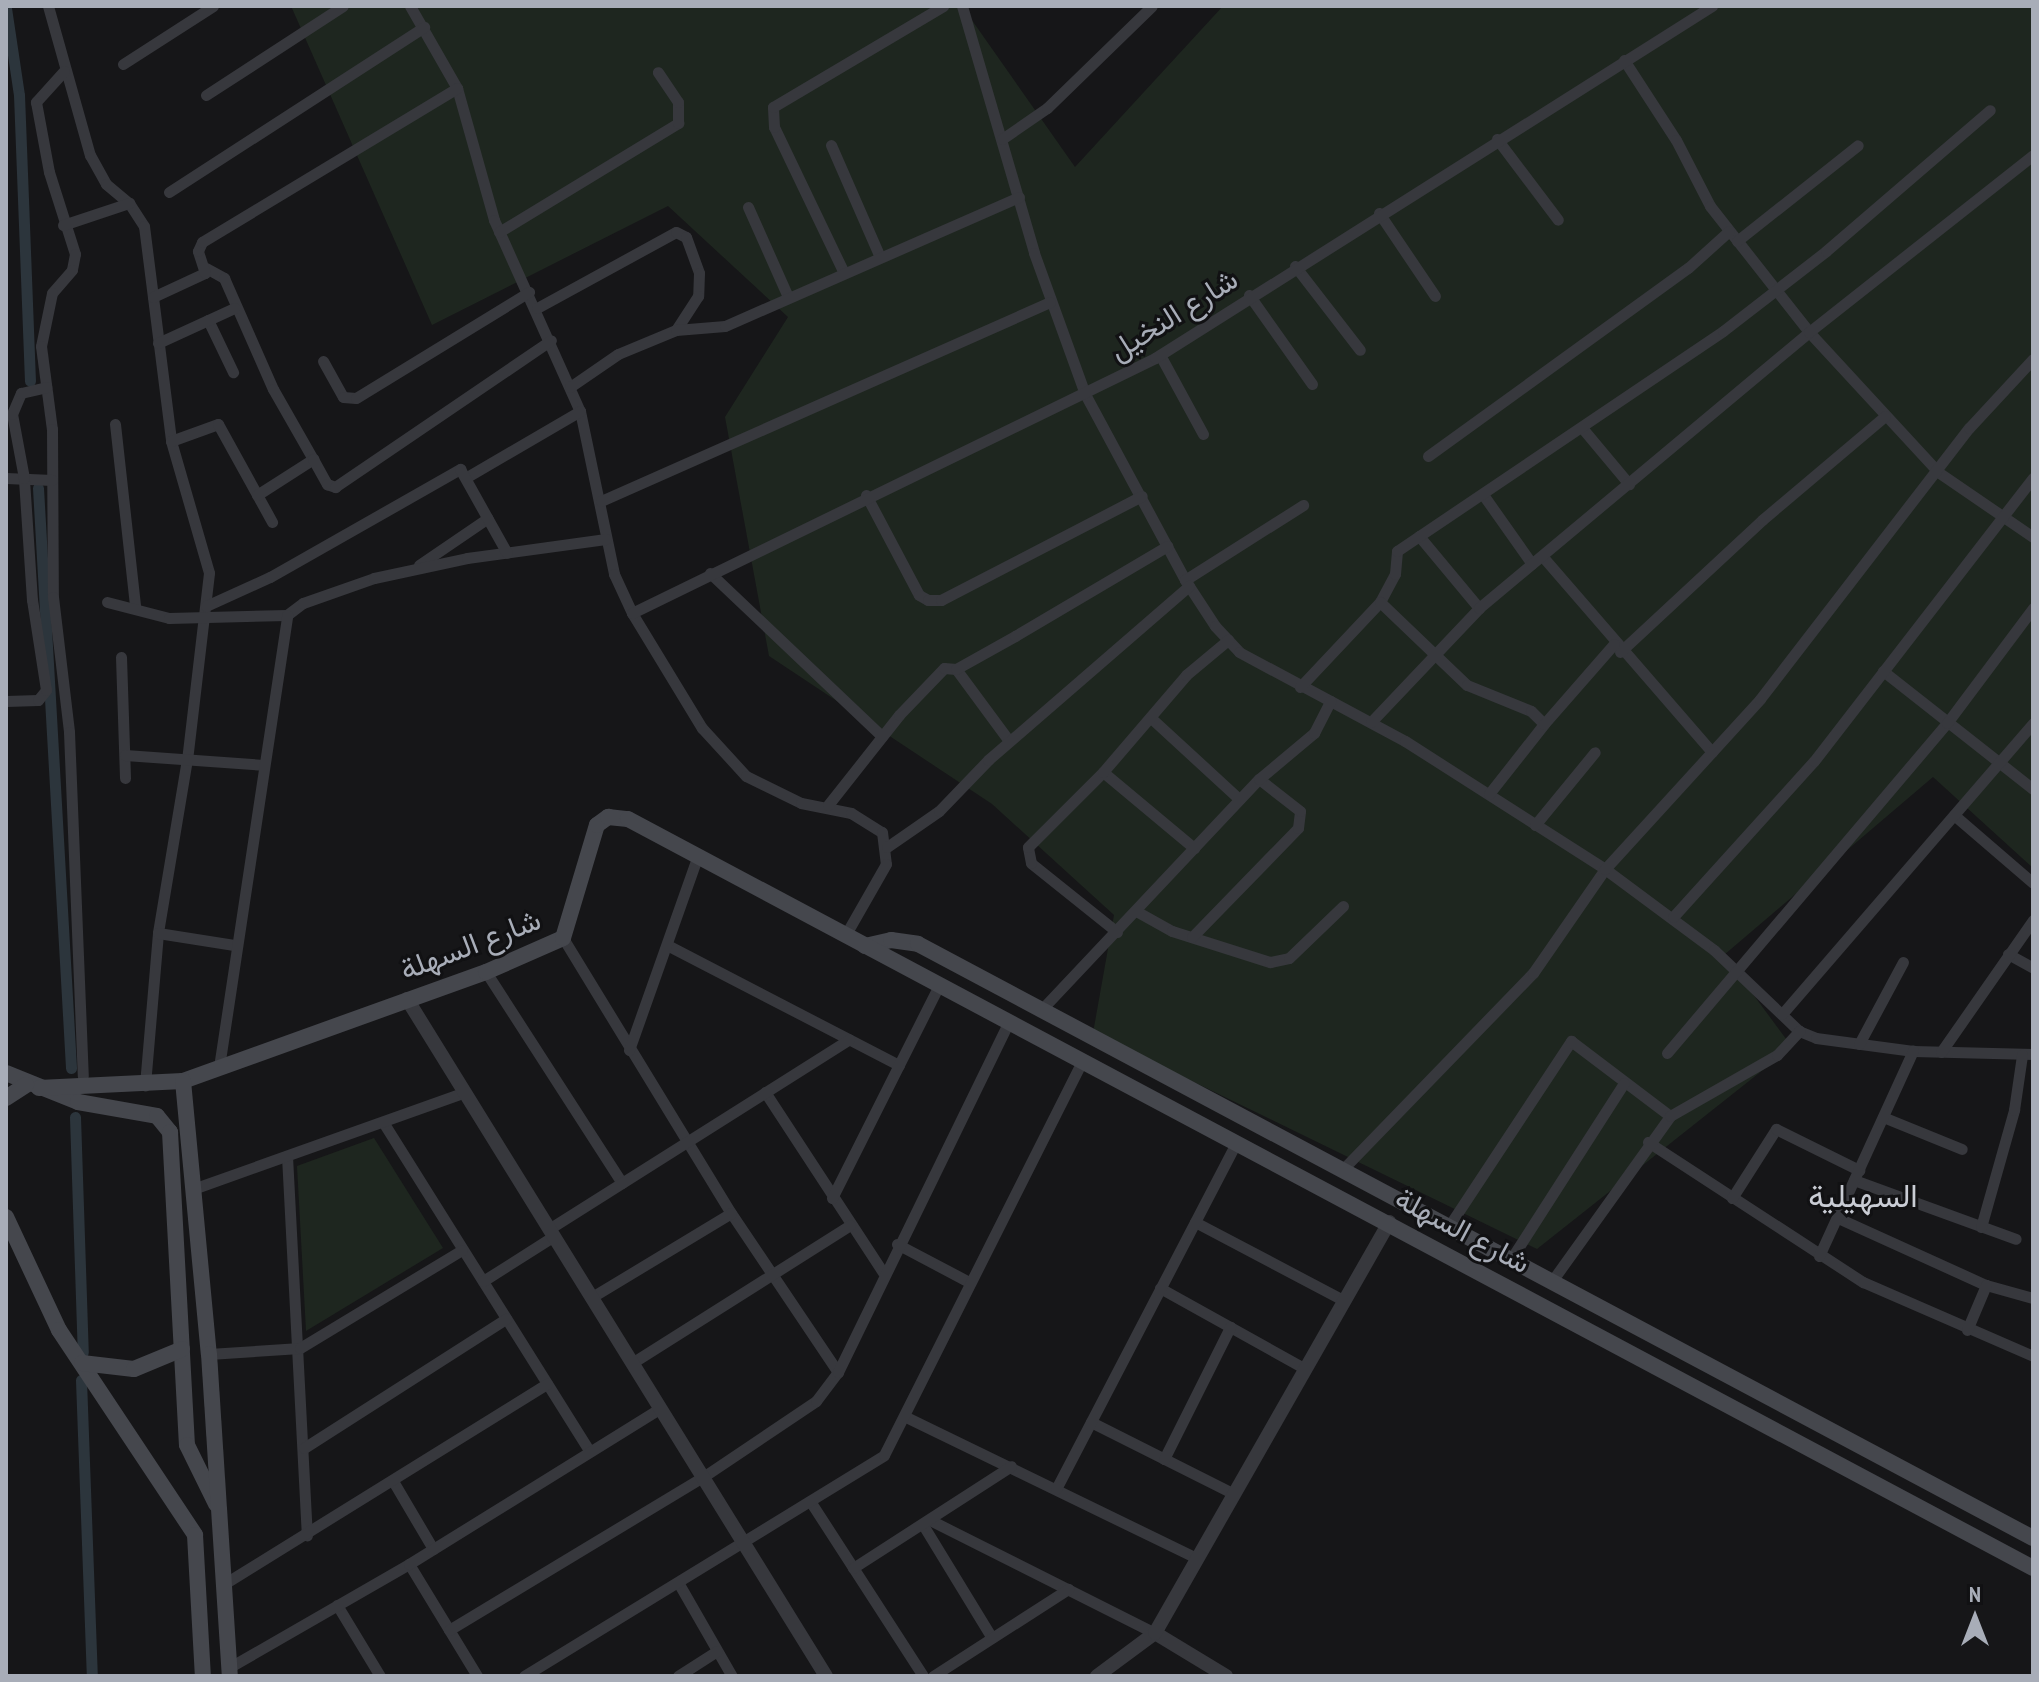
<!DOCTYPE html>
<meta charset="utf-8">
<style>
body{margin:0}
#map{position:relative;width:2039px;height:1682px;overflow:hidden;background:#161618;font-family:"PT Sans Narrow",Vazirmatn,sans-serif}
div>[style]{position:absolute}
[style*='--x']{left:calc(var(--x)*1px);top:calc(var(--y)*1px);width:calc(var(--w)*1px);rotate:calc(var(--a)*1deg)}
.green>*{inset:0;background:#1e261f}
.canal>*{height:11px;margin:-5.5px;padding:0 5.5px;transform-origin:5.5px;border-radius:5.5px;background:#2c353c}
.minor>*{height:11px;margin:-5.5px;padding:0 5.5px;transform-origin:5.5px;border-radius:5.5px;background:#37383d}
.tertiary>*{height:14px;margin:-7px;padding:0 7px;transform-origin:7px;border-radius:7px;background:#37383d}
.secondary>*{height:16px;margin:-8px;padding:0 8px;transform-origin:8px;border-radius:8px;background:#45474d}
span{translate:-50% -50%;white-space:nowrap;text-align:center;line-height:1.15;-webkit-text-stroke:6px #111113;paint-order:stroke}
.street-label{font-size:30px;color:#a8adb8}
.neighbourhood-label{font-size:32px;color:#c9ccd4}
.frame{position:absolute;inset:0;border:8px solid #a8adb8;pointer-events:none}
.north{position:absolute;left:1935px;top:1578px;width:80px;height:80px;-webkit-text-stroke:6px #111113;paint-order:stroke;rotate:0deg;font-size:22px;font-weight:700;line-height:32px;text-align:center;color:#a8adb8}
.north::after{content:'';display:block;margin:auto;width:28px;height:36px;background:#a8adb8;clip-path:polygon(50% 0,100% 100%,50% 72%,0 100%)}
</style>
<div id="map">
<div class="green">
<div style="clip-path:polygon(291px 6px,962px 6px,1075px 167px,1223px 6px,2033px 6px,2033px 868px,1933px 777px,1724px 955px,1792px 1047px,1537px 1249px,1093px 1033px,1114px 915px,992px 804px,769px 656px,725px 417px,788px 317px,668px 206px,432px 325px)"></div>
<div style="clip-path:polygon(374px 1138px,443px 1248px,306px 1331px,297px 1166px)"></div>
</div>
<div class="canal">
<div style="--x:6;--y:8;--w:88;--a:81.5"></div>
<div style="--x:19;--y:95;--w:286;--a:87.8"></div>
<div style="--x:38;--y:488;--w:581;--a:86.74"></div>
<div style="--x:75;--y:1117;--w:235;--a:88.1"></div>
<div style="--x:81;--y:1380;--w:296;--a:87.9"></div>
</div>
<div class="minor">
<div style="--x:48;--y:6;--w:155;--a:74.3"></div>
<div style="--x:90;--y:155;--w:33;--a:61"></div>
<div style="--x:106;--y:184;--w:30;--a:40"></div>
<div style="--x:129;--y:203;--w:27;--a:57"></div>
<div style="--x:144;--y:226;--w:217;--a:82.8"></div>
<div style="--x:171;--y:441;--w:137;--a:73.9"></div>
<div style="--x:209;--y:573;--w:187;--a:96.7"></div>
<div style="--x:187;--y:759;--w:176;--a:99.5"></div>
<div style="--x:158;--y:933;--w:153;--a:94.9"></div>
<div style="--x:410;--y:6;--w:95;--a:60.2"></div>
<div style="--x:457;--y:88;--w:137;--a:74.3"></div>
<div style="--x:494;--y:220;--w:209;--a:65.8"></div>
<div style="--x:580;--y:411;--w:167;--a:78.2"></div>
<div style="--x:614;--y:574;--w:43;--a:65.2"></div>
<div style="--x:632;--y:613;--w:135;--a:58.7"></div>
<div style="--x:702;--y:728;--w:65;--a:47.5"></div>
<div style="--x:746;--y:776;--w:61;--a:26.1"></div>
<div style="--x:801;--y:803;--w:51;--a:11.3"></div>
<div style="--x:851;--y:813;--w:36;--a:32"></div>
<div style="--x:882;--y:832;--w:32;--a:83"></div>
<div style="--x:886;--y:864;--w:83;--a:119.7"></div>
<div style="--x:962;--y:6;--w:257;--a:73.7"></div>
<div style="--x:1034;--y:253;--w:150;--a:70.1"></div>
<div style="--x:1085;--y:394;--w:211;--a:61.7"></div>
<div style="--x:1185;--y:580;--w:55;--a:56.9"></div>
<div style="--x:1215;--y:626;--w:35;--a:47"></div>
<div style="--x:1239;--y:652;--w:188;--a:28.2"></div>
<div style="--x:1405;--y:741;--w:237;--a:32.6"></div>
<div style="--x:1605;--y:869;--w:136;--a:36.6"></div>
<div style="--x:1714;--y:950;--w:117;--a:43.6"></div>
<div style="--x:1799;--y:1031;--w:18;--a:22"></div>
<div style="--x:1816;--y:1038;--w:98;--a:7.6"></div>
<div style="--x:1913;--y:1051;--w:120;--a:1.4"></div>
<div style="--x:1624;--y:60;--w:95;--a:57"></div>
<div style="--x:1676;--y:140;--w:74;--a:62.7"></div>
<div style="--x:1710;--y:206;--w:160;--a:51.8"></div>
<div style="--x:1809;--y:332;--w:190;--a:47.3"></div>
<div style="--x:1938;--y:472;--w:115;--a:34.4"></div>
<div style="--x:123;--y:64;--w:107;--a:-32.8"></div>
<div style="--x:64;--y:71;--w:42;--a:132.1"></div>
<div style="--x:36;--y:102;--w:71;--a:79.5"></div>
<div style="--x:49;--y:172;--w:86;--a:72.4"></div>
<div style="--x:75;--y:254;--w:16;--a:101"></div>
<div style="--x:72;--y:270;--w:30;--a:131"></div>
<div style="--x:52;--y:293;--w:54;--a:101.7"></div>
<div style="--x:41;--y:346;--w:84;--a:82.5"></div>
<div style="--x:52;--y:429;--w:168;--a:89.7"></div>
<div style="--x:53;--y:597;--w:136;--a:83.2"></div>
<div style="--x:69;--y:732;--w:344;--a:87.7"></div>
<div style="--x:206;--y:95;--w:163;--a:-33"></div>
<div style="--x:1002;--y:139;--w:55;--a:-34.6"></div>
<div style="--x:1047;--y:108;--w:146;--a:-44.2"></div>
<div style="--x:1497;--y:139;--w:101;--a:53"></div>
<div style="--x:831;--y:145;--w:122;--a:66.4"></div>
<div style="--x:169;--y:192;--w:304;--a:-32.9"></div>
<div style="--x:748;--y:207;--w:98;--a:66"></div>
<div style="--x:1379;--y:213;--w:100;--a:56"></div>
<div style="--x:63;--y:225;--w:70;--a:-18.4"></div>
<div style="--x:499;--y:232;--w:210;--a:-31.3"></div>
<div style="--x:678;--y:123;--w:21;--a:-90"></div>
<div style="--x:678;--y:102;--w:36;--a:-124"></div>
<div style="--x:1737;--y:241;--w:154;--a:-38.4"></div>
<div style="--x:1295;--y:266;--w:106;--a:52.3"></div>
<div style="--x:206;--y:268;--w:21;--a:29"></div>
<div style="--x:224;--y:278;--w:121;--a:66.2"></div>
<div style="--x:273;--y:389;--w:81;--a:60.3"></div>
<div style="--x:844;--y:273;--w:162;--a:-115.6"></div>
<div style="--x:774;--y:127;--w:20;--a:-93"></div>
<div style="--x:773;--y:107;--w:198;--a:-30.7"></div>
<div style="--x:1249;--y:295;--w:109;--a:54.7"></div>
<div style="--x:153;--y:297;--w:57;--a:-24.8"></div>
<div style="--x:205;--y:273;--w:23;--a:-108"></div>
<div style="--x:198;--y:251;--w:10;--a:-66"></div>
<div style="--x:202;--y:242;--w:298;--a:-31.1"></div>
<div style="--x:537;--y:308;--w:158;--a:-28.7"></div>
<div style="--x:676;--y:232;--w:11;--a:27"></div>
<div style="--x:686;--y:237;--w:38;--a:70"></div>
<div style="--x:699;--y:273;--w:23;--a:92"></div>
<div style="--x:698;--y:296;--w:40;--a:122.9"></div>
<div style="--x:208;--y:320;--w:58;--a:64.3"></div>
<div style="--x:158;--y:343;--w:84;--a:-24.7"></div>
<div style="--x:1160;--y:355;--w:90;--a:61.4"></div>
<div style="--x:323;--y:361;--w:41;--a:60.9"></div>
<div style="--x:343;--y:397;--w:13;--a:4"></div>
<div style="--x:356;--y:398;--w:203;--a:-31.5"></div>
<div style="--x:570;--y:387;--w:58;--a:-34.5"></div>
<div style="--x:618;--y:354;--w:63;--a:-22.5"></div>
<div style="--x:676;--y:330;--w:49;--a:-4.7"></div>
<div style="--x:725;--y:326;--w:321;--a:-23.7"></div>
<div style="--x:115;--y:424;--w:183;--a:83.7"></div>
<div style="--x:1583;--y:429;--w:72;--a:50.1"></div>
<div style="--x:171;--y:441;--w:50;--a:-19.9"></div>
<div style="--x:218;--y:424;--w:112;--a:61.1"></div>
<div style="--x:1428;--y:456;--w:321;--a:-35.9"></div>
<div style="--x:1688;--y:268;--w:55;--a:-42.1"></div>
<div style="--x:467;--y:477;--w:131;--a:-30.3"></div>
<div style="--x:6;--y:478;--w:46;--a:2.5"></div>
<div style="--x:257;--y:495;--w:67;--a:-32.7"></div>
<div style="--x:313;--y:459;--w:29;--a:61"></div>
<div style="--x:327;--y:484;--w:9;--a:21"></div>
<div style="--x:335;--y:487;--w:261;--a:-34.2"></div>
<div style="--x:866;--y:495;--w:113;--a:62.1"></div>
<div style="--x:919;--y:595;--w:10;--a:29"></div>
<div style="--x:928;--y:600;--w:13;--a:0"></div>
<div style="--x:941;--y:600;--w:226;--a:-27.4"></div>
<div style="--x:1484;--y:496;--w:83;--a:54.8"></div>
<div style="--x:601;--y:501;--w:491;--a:-23.9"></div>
<div style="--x:1419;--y:536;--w:94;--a:50.2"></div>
<div style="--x:1543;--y:557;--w:258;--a:49.1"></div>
<div style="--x:419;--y:565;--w:83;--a:-34.3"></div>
<div style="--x:710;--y:573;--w:237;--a:43.5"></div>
<div style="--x:1185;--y:580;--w:140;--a:-32.4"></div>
<div style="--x:107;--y:602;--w:64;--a:14.5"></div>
<div style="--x:169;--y:618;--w:118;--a:-1.5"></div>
<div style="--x:287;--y:615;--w:20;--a:-37"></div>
<div style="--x:303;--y:603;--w:75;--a:-19.4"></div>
<div style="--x:374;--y:578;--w:95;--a:-12.1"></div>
<div style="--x:467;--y:558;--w:140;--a:-7.8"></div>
<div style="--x:1380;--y:602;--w:32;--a:-62"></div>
<div style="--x:1395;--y:574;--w:23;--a:-85"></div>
<div style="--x:1397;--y:551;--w:393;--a:-34"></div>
<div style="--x:1723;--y:331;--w:130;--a:-37.8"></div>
<div style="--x:1826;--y:251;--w:216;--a:-40.7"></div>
<div style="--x:206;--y:606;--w:70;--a:-24.4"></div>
<div style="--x:270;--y:577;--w:219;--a:-29.6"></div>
<div style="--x:460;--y:469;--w:96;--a:60.8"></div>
<div style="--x:632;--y:613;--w:582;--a:-25.99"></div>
<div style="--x:1155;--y:358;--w:659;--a:-32.29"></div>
<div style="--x:1620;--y:652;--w:194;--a:-42.9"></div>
<div style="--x:1762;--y:520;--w:161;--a:-40.2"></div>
<div style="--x:121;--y:657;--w:121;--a:88.1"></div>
<div style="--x:956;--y:669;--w:89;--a:53.6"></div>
<div style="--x:1883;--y:671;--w:191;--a:38.2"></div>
<div style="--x:1300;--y:687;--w:117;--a:-46.7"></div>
<div style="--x:1380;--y:602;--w:120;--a:43.7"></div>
<div style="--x:1467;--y:685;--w:69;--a:22.1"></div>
<div style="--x:1531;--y:711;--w:18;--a:45"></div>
<div style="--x:1544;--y:724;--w:89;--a:128.2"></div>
<div style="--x:6;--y:701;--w:32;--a:-2"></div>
<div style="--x:38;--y:700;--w:13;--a:-51"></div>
<div style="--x:46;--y:690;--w:91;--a:-98.8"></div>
<div style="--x:32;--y:600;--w:122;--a:-93.8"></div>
<div style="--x:24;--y:478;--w:65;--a:-100.6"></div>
<div style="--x:12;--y:414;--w:23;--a:-67"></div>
<div style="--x:21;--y:393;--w:26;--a:-13"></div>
<div style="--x:1151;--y:718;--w:120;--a:42.6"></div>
<div style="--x:1371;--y:722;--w:157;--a:-46.5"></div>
<div style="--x:1479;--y:608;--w:430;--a:-39.9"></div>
<div style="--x:1809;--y:332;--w:285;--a:-38.3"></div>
<div style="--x:1544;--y:724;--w:106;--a:-48.8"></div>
<div style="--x:125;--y:755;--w:138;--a:4.1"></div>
<div style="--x:1103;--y:772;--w:119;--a:39.9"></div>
<div style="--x:828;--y:805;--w:115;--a:-51.7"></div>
<div style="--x:899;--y:715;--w:65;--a:-46.2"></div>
<div style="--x:944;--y:668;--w:12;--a:5"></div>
<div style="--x:956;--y:669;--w:68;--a:-29.2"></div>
<div style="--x:1015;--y:636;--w:177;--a:-30.6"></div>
<div style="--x:1954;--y:815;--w:104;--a:40.7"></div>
<div style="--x:1535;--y:825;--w:94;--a:-50.6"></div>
<div style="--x:887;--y:847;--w:63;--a:-34.7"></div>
<div style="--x:939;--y:811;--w:71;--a:-46.1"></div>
<div style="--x:988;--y:760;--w:266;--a:-40.9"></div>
<div style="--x:1136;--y:911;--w:41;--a:29.1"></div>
<div style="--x:1172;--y:931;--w:103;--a:17.6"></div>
<div style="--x:1270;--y:962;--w:19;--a:-12"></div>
<div style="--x:1289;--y:958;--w:75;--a:-43.9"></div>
<div style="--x:1673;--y:917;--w:210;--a:-47.9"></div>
<div style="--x:1814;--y:761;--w:358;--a:-52.3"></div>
<div style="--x:1117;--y:932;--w:110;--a:-141.3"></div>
<div style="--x:1031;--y:863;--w:16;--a:-101"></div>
<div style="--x:1028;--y:847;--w:106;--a:-45"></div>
<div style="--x:1103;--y:772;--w:128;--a:-49.4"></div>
<div style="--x:1186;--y:675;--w:55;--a:-39.8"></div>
<div style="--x:158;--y:933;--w:77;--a:9"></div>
<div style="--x:1192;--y:937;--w:152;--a:-45.8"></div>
<div style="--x:1298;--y:828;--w:17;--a:-83"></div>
<div style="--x:1300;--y:811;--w:52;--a:-142"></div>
<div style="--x:563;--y:938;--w:322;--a:58.6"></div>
<div style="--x:731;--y:1213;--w:192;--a:56.1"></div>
<div style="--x:669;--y:946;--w:259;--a:27.4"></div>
<div style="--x:2008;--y:954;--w:29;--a:29"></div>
<div style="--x:486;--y:972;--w:251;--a:57.2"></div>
<div style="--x:1042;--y:1009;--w:316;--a:-46.7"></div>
<div style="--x:1259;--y:779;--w:72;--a:-39.9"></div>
<div style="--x:1314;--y:733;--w:36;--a:-63"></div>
<div style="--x:1782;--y:1014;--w:384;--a:-49.2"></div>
<div style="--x:1859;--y:1044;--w:93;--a:-61.8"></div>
<div style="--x:629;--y:1050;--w:207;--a:-70.5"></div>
<div style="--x:1941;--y:1052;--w:161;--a:-55.1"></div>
<div style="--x:1667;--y:1053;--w:433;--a:-49.7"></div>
<div style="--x:1947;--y:723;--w:144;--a:-53.2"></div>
<div style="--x:219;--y:1067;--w:457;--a:-81.4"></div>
<div style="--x:765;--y:1092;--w:215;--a:56.8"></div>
<div style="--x:1883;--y:1117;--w:85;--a:22.1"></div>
<div style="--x:383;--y:1122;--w:388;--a:57.9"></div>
<div style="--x:1648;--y:1142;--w:257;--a:33.1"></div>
<div style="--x:1863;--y:1282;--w:185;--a:23.5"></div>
<div style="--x:287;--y:1156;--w:380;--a:87"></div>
<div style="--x:1343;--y:1169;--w:273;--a:-45.9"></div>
<div style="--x:1533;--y:973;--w:126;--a:-55.3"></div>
<div style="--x:1605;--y:869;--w:230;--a:-47.6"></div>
<div style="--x:1760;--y:699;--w:342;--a:-52.4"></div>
<div style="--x:1969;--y:428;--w:94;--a:-47.2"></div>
<div style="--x:1854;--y:1180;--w:172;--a:20"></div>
<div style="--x:193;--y:1189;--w:289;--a:-19.6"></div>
<div style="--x:832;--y:1198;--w:238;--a:-63.3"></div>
<div style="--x:1732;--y:1198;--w:82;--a:-57.5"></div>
<div style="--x:1776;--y:1129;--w:93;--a:26.3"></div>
<div style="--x:1838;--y:1218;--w:162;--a:24.4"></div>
<div style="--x:1986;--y:1285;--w:49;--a:15.5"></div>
<div style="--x:1195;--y:1222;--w:167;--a:27.8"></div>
<div style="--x:1449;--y:1226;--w:222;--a:-56.6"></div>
<div style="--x:1571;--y:1041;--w:124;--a:37.1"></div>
<div style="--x:1981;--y:1227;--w:122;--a:-74.2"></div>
<div style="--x:2014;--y:1110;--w:56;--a:-81.7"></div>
<div style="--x:549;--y:1229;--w:355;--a:-32.3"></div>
<div style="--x:897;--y:1244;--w:81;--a:27.8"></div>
<div style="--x:1819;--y:1256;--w:226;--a:-65.4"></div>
<div style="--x:1511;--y:1259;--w:209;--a:-57.3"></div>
<div style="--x:483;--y:1281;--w:84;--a:-32.4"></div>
<div style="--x:1552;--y:1281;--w:203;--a:-54.4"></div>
<div style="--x:1670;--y:1116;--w:123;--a:-29.7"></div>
<div style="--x:1777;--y:1055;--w:33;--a:-47"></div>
<div style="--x:1160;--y:1288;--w:165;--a:29.1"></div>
<div style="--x:592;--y:1297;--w:162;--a:-31.1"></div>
<div style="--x:1967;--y:1330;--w:49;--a:-67.1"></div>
<div style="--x:209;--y:1354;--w:91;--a:-3.8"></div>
<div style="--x:300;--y:1348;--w:189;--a:-31.2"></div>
<div style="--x:632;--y:1363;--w:258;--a:-32.3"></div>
<div style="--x:906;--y:1417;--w:322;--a:25.9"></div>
<div style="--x:1091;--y:1422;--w:160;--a:26.7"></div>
<div style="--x:304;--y:1448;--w:240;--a:-32.6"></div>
<div style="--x:1164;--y:1459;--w:148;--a:-63.4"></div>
<div style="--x:393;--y:1481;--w:79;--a:59.5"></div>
<div style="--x:1056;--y:1489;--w:390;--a:-62.5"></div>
<div style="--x:810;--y:1501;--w:208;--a:57.1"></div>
<div style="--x:930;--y:1520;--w:252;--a:26.7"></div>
<div style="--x:923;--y:1525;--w:132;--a:58.6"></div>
<div style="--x:409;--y:1564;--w:131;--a:58.7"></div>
<div style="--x:853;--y:1568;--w:188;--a:-32.8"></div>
<div style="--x:224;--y:1584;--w:380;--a:-31.8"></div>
<div style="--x:679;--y:1584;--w:106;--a:60.1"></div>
<div style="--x:337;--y:1605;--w:83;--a:58.8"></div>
<div style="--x:449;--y:1630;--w:297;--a:-31.1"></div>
<div style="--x:703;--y:1477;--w:136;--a:-33.9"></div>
<div style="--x:816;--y:1401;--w:36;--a:-53"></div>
<div style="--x:838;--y:1372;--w:388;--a:-64"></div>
<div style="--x:230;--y:1667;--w:207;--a:-29.9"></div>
<div style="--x:409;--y:1564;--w:296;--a:-31.8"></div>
<div style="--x:524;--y:1676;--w:422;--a:-31.5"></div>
<div style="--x:884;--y:1455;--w:440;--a:-63.3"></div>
<div style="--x:678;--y:1676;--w:46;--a:-32.7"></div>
<div style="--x:933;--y:1676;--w:161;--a:-32.8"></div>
</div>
<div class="tertiary">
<div style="--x:407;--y:999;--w:796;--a:58.25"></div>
<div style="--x:1155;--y:1633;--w:83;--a:31.2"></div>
<div style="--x:1097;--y:1676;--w:72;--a:-36.6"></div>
<div style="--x:1155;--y:1633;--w:473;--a:-60.3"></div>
</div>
<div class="secondary">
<div style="--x:865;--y:946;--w:27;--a:-13"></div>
<div style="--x:891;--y:940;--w:27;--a:8"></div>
<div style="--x:918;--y:944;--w:1263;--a:28.05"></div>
<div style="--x:6;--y:1073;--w:78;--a:21.9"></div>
<div style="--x:78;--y:1102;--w:80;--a:10"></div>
<div style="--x:157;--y:1116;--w:21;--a:51"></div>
<div style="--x:170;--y:1132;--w:313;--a:86.9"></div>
<div style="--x:187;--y:1445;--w:66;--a:63.8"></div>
<div style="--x:183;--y:1081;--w:322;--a:-19.8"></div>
<div style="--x:486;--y:972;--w:84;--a:-23.8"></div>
<div style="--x:563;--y:938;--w:118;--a:-73.3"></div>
<div style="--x:597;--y:825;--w:14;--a:-36"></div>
<div style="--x:608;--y:817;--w:20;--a:6"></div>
<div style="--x:628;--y:819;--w:1592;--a:28.06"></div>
<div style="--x:39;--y:1088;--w:144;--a:-2.8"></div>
<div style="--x:183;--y:1081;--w:274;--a:84.6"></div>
<div style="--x:209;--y:1354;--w:323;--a:86.3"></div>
<div style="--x:6;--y:1098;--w:24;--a:-33"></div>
<div style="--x:6;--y:1217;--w:125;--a:64.9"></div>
<div style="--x:59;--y:1330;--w:246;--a:56.4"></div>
<div style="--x:195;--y:1535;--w:141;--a:86.8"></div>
<div style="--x:82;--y:1363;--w:52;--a:6.6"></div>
<div style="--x:134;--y:1369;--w:52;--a:-22.6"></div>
</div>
<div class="street-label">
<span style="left:1173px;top:314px;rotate:-32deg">شارع النخيل</span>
<span style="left:470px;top:944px;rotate:-21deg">شارع السهلة</span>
<span style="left:1463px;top:1230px;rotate:28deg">شارع السهلة</span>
</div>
<div class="neighbourhood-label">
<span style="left:1863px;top:1195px">السهيلية</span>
</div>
<div class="frame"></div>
<div class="north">N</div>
</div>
